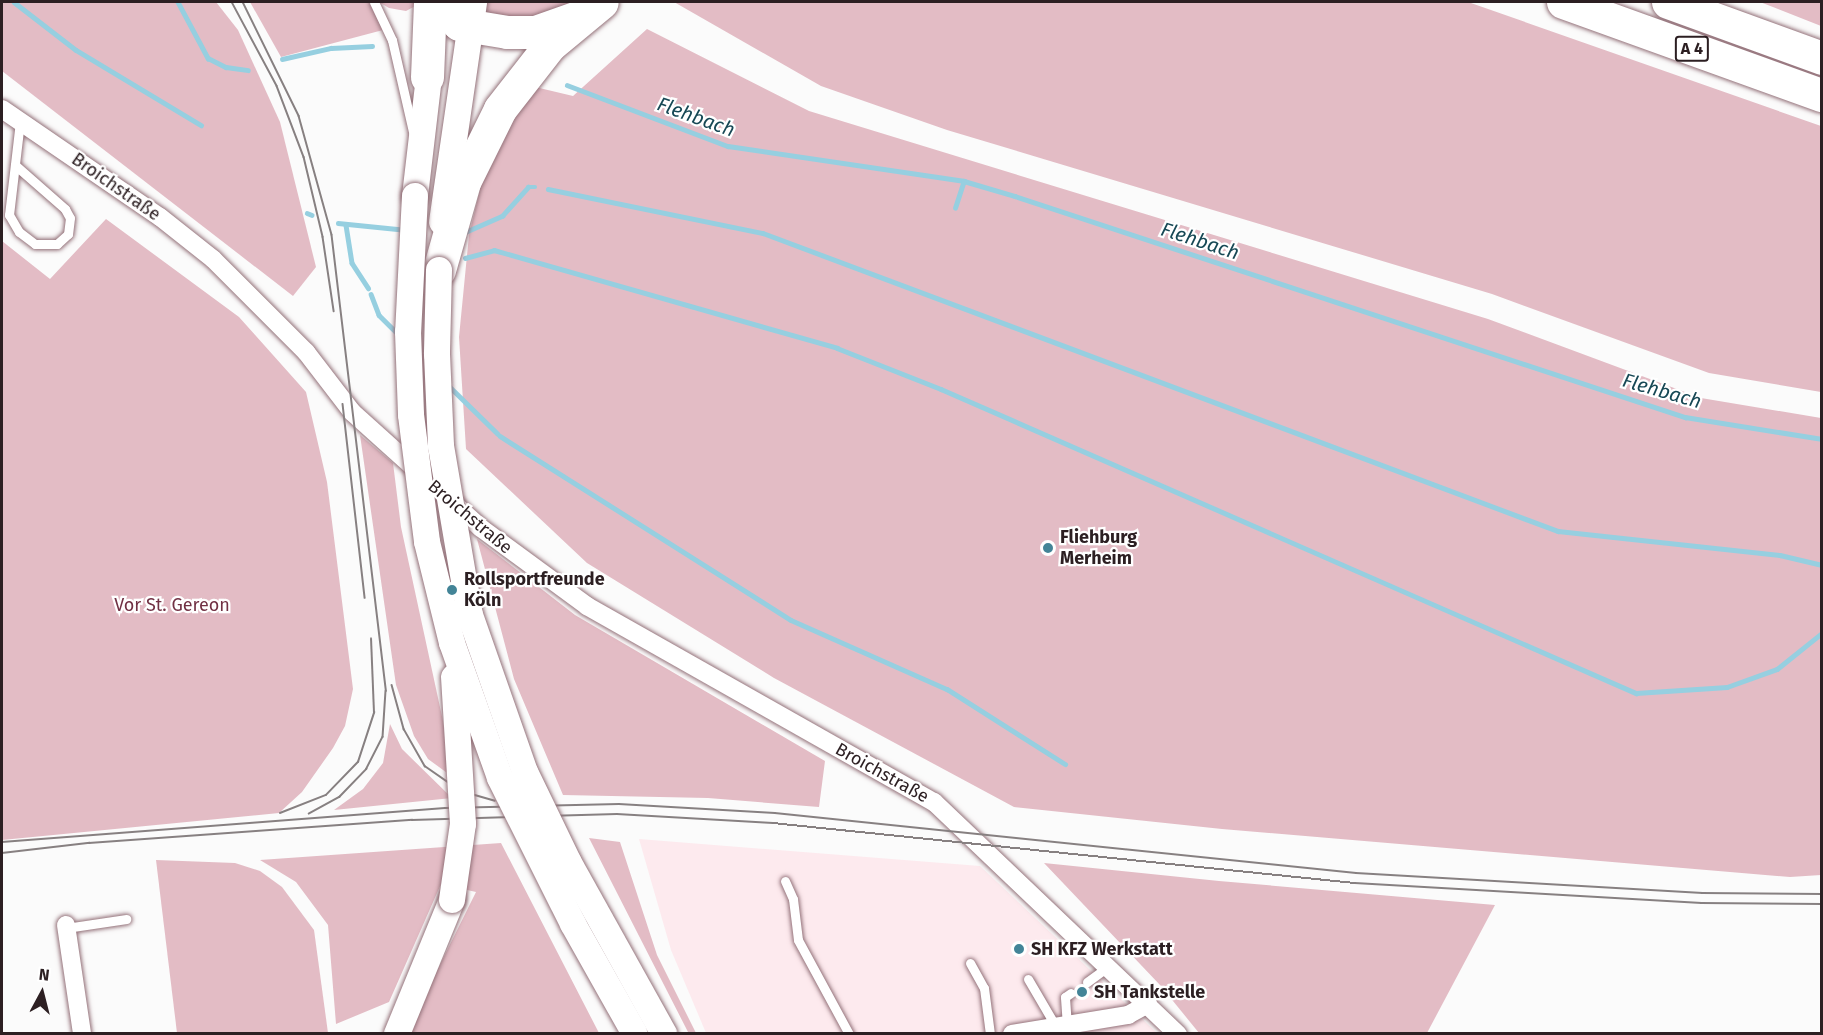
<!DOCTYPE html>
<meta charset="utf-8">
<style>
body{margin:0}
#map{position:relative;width:1823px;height:1035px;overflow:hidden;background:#fbfbfb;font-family:"Fira Sans",sans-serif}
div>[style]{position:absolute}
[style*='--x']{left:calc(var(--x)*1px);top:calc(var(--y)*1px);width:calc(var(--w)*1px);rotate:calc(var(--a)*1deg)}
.built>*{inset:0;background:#fdeaee}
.green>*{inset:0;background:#e3bcc5}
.stream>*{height:4.5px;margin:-2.25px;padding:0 2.25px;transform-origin:2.25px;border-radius:2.25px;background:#96cfe0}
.roads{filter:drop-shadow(0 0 2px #94727a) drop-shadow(0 0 2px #94727a)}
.service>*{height:9px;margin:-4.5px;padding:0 4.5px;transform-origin:4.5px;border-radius:4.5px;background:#fff}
.minor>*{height:18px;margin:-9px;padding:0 9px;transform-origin:9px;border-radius:9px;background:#fff}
.secondary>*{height:26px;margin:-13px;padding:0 13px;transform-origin:13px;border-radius:13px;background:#fff}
.motorway>*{height:33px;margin:-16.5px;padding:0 16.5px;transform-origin:16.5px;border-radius:16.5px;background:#fff}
.tram>*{height:1.5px;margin:-0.75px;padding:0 0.75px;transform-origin:0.75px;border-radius:0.75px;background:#878081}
.bridges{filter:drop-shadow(0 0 2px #94727a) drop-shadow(0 0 2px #94727a)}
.secondary-bridge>*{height:26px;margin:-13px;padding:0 13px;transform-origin:13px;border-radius:13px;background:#fff}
.dots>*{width:16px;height:16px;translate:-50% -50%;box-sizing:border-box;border:3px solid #fff;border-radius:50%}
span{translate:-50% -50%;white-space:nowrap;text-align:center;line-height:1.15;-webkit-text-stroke:4.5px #fff;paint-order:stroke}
.shield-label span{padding:2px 4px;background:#fff;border:2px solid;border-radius:4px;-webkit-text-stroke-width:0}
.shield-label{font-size:16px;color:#2c1f22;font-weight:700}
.street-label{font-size:18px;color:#2c1f22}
.poi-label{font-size:18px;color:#2c1f22;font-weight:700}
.left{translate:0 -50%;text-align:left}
.park-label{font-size:18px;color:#713144}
.water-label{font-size:20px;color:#174855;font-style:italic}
.frame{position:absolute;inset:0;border:3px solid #2c1f22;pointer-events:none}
.north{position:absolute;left:12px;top:963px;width:60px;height:60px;-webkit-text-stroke:4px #fff;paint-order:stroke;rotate:7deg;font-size:16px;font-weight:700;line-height:24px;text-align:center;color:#2c1f22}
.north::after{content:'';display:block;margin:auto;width:21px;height:27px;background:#2c1f22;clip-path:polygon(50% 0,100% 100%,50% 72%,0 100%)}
</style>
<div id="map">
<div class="built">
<div style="clip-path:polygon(639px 839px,980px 866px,1157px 1033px,706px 1033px,671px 950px)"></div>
</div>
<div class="green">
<div style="clip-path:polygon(2px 2px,216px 2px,238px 30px,280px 122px,316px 267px,293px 296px,2px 71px)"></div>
<div style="clip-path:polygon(250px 2px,369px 2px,383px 30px,281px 57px)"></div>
<div style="clip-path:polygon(379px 2px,423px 2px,406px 11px,389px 8px)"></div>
<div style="clip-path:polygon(483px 2px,584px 2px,560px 17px,480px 23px)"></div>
<div style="clip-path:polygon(674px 2px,1468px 2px,1821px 126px,1821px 392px,1709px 373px,1492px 294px,947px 130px,821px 86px)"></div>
<div style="clip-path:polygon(1760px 2px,1821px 2px,1821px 26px)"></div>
<div style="clip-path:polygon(647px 29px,809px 111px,1488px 319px,1701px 398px,1821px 418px,1821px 875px,1790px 877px,1222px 829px,1014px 807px,774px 678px,587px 563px,466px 449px,459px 337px,469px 235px,487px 160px,531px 86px,573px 96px)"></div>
<div style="clip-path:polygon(106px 219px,239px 317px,306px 392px,327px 482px,353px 689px,345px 726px,333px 748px,302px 792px,279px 813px,2px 840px,2px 241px,50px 279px)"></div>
<div style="clip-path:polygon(360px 435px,393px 463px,401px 527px,443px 721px,450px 775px,428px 759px,414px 736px,396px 685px)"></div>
<div style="clip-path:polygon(477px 539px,575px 615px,825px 761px,819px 807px,708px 798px,563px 795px,514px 679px)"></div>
<div style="clip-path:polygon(390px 724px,402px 749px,452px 798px,334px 810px,363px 789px,383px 763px)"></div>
<div style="clip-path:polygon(589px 838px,620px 842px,657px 955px,696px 1033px,688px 1032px)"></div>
<div style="clip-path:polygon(501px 843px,599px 1033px,406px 1033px,476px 892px,441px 884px,389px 1002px,336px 1024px,328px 925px,296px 882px,260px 860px)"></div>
<div style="clip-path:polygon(156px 860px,235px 863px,260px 871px,282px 887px,314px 930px,328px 1033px,177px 1033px)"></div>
<div style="clip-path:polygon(1044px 863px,1219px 881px,1495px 905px,1427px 1033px,1199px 1033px,1160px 985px)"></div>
</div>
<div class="stream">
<div style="--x:14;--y:2;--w:78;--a:37.7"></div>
<div style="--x:76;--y:50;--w:146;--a:31"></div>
<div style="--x:178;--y:2;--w:64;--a:61.8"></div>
<div style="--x:208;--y:58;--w:20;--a:27"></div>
<div style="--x:226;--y:67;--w:22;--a:8"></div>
<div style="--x:282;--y:59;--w:50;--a:-12.7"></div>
<div style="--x:331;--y:48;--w:41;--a:-2.8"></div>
<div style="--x:567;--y:85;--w:172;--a:20.8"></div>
<div style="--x:728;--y:146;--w:239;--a:8.4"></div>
<div style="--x:964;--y:181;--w:53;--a:16.4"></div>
<div style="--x:1015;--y:196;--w:706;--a:18.26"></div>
<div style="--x:1685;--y:417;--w:139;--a:9.1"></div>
<div style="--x:548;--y:189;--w:219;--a:11.6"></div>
<div style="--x:763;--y:233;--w:849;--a:20.55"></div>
<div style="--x:1558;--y:531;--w:223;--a:6.2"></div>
<div style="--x:1780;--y:555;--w:43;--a:13.4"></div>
<div style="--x:955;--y:208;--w:28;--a:-72"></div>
<div style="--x:307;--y:213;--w:5;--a:22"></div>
<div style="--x:338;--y:223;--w:69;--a:5.8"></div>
<div style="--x:346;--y:225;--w:38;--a:81"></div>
<div style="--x:352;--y:263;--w:30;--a:57"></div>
<div style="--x:463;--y:233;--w:43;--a:-23.6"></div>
<div style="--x:502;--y:216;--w:39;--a:-48"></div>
<div style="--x:528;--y:187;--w:7;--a:0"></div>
<div style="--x:465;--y:258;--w:30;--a:-15"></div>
<div style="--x:494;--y:250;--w:357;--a:15.9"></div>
<div style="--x:837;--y:348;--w:112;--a:21.5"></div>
<div style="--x:941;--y:389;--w:759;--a:23.63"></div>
<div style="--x:1636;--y:693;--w:91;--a:-3.8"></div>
<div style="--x:1727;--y:687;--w:53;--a:-19.8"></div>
<div style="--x:1777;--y:669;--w:58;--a:-38.7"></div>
<div style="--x:371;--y:294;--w:22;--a:69"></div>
<div style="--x:379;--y:315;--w:28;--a:45"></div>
<div style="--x:447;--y:384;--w:71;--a:44.4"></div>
<div style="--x:500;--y:436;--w:344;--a:32.3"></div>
<div style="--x:791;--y:620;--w:171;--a:23.9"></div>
<div style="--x:947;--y:689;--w:140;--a:32.4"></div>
</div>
<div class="roads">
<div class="service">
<div style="--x:374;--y:2;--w:42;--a:64.7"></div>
<div style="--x:392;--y:40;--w:98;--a:77.1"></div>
<div style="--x:15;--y:165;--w:67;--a:41.3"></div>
<div style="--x:65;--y:209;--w:10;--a:61"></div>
<div style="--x:70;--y:218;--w:16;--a:97"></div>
<div style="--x:68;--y:234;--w:15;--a:138"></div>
<div style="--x:57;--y:244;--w:22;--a:180"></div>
<div style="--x:35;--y:244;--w:20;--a:-143"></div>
<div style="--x:19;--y:232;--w:20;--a:-120"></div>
<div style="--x:9;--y:215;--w:95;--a:-83.3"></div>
<div style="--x:785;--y:881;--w:20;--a:66"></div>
<div style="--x:793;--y:899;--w:41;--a:83"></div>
<div style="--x:798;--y:940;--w:107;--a:61.5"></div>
<div style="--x:66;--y:928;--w:61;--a:-8.5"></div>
<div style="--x:970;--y:963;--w:29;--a:61"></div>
<div style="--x:984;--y:988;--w:46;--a:82.6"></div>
<div style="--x:1028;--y:979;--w:56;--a:59.7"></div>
<div style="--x:1087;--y:982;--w:26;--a:-36"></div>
<div style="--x:1067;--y:1026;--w:29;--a:-94"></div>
<div style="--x:1065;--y:997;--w:7;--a:-34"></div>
</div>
<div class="minor">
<div style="--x:2;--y:109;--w:191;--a:34.4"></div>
<div style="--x:160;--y:217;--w:68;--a:38.4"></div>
<div style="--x:213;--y:259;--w:132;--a:45"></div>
<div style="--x:306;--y:352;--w:76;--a:52.5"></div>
<div style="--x:352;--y:412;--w:173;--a:42"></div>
<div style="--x:481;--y:528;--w:132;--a:36.3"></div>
<div style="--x:587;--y:606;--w:399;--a:29.5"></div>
<div style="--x:934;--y:802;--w:337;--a:43.6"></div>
<div style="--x:66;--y:925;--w:110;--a:81.6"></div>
<div style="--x:1012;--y:1034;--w:118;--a:-9.3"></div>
<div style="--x:1128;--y:1015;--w:23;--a:-29"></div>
</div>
<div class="secondary">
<div style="--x:415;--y:196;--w:138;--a:-83.3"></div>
<div style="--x:442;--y:222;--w:222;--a:-81.7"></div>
<div style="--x:397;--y:1034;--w:145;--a:-67.7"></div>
</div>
<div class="motorway">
<div style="--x:448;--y:2;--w:12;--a:81"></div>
<div style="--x:450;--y:14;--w:13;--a:48"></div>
<div style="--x:459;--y:24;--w:49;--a:9.5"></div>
<div style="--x:507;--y:32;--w:28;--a:0"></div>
<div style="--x:535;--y:32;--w:42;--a:-19.3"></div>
<div style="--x:1563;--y:2;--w:275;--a:19.8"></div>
<div style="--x:1668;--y:2;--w:164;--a:20"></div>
<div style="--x:427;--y:77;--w:75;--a:-87.7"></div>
<div style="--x:439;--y:270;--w:91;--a:-74.1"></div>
<div style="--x:464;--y:182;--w:81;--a:-63.7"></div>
<div style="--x:500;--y:109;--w:81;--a:-52"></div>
<div style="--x:550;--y:45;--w:67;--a:-39.6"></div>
</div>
</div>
<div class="tram">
<div style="--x:232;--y:2;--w:95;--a:61.8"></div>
<div style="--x:277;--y:86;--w:76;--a:69.2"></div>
<div style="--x:304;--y:157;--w:82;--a:76.6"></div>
<div style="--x:323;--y:237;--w:75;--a:81.5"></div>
<div style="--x:243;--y:2;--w:127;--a:63.8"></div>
<div style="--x:299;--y:116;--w:123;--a:74.5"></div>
<div style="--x:332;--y:235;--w:459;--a:83.2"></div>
<div style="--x:386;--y:691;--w:46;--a:93.7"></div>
<div style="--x:383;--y:737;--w:36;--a:117"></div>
<div style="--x:367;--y:769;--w:39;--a:134"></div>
<div style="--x:340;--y:797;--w:35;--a:151"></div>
<div style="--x:343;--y:404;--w:195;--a:83.5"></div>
<div style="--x:392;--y:685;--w:46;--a:74.7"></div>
<div style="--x:404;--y:729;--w:43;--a:60.4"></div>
<div style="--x:425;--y:766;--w:44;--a:34.8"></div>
<div style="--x:461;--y:791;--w:35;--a:16"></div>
<div style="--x:280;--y:813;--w:49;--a:-21.4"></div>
<div style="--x:326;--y:795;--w:46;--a:-45.9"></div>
<div style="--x:358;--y:762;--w:52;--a:-71.9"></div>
<div style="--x:374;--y:713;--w:74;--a:-92.3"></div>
<div style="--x:2;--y:842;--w:444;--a:-4.4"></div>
<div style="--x:445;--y:808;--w:174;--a:-1.3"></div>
<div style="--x:619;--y:804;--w:156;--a:3.3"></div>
<div style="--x:775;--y:813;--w:584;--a:5.9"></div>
<div style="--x:1356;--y:873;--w:347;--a:3.3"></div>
<div style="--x:1702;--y:893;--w:120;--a:0.5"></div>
<div style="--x:2;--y:853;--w:88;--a:-6.6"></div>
<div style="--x:89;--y:843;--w:324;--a:-4.1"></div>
<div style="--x:412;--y:820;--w:205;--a:-1.7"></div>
<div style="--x:617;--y:814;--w:156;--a:3.3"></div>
<div style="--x:773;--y:823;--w:585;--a:5.89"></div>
<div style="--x:1355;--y:883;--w:347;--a:3.3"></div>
<div style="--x:1701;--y:903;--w:121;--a:0.5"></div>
</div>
<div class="bridges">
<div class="secondary-bridge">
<div style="--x:415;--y:196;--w:136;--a:92.9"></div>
<div style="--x:408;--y:332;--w:83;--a:87.9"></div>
<div style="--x:411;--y:415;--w:128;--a:82.8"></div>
<div style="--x:427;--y:542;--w:104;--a:76.1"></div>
<div style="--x:452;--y:643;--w:143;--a:70.4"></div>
<div style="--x:500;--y:778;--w:163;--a:63.4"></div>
<div style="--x:573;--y:924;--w:126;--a:60.6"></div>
<div style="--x:439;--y:270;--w:84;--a:91.4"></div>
<div style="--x:437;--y:354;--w:92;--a:87.5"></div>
<div style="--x:441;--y:446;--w:171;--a:80.3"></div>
<div style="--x:470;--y:615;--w:166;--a:70.7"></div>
<div style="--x:525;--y:772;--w:101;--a:64.2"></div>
<div style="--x:569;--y:863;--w:196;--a:60.9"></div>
<div style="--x:452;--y:900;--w:77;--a:-81.8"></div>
<div style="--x:463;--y:824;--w:147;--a:-93.5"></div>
</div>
</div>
<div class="dots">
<div style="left:1048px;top:548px;background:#438497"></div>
<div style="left:452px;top:590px;background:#438497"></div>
<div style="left:1019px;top:949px;background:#438497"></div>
<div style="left:1082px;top:992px;background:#438497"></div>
</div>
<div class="shield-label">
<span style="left:1692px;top:49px">A 4</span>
</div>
<div class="street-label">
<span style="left:116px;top:187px;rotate:35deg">Broichstraße</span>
<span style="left:470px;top:517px;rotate:40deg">Broichstraße</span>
<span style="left:882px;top:773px;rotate:29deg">Broichstraße</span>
</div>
<div class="poi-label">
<span class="left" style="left:1060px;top:548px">Fliehburg<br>Merheim</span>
<span class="left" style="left:464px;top:590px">Rollsportfreunde<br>Köln</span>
<span class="left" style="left:1031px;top:949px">SH KFZ Werkstatt</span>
<span class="left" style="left:1094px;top:992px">SH Tankstelle</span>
</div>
<div class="park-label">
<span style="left:172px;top:605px">Vor St. Gereon</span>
</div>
<div class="water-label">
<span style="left:696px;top:117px;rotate:20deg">Flehbach</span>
<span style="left:1200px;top:241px;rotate:18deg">Flehbach</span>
<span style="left:1662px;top:391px;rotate:16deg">Flehbach</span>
</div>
<div class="frame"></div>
<div class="north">N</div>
</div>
